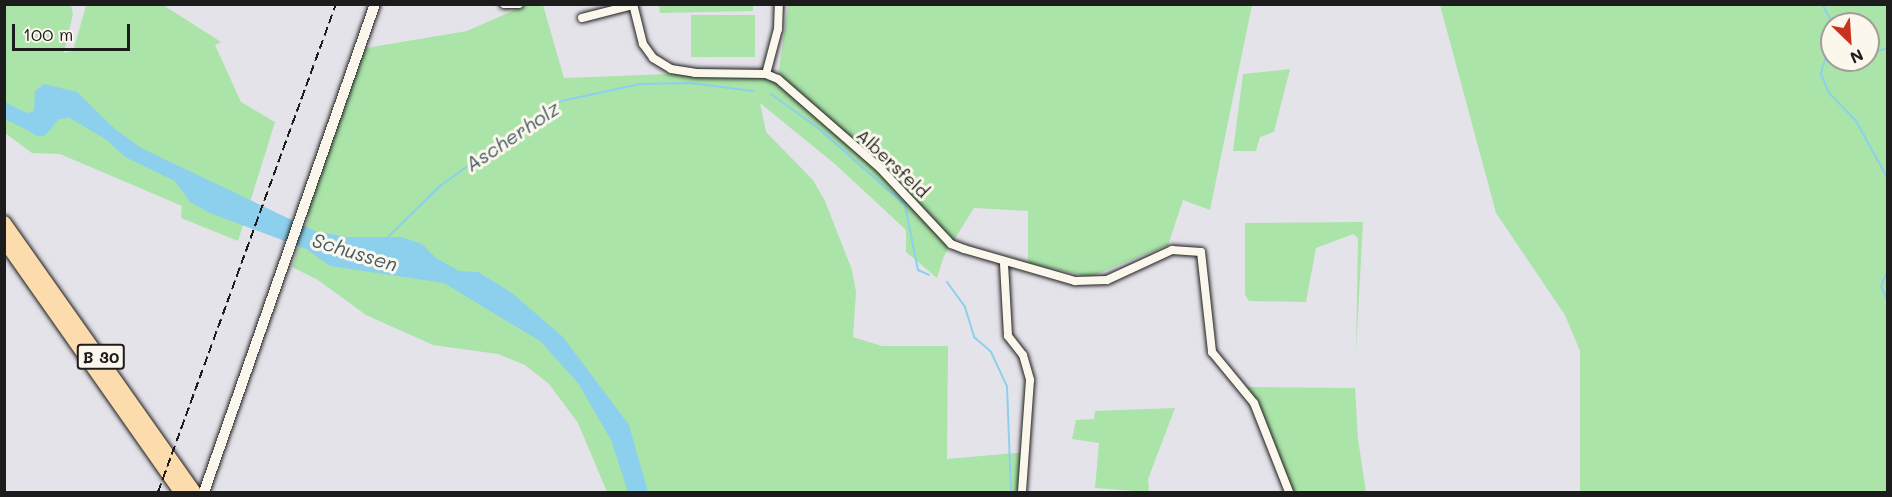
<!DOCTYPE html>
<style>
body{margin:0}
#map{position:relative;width:1892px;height:497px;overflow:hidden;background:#e5e3ea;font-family:Mali,sans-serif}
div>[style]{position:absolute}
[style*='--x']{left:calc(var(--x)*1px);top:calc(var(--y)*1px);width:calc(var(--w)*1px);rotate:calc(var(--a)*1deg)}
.green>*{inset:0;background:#aae4a9;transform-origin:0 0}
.water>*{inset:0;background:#8cd0ed}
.stream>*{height:2px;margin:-1px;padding:0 1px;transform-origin:1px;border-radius:1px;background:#8cd0ed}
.river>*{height:15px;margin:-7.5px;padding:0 7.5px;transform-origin:7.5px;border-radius:7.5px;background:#8cd0ed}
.roads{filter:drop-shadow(0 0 2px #1c1c1c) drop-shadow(0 0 2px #1c1c1c)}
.street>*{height:8px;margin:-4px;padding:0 4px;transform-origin:4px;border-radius:4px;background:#fbf7ec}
.secondary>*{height:10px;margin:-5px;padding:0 5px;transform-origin:5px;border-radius:5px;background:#fbf7ec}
.highway>*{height:14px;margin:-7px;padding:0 7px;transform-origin:7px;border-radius:7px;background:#fcdcac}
.rail>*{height:2px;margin-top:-1px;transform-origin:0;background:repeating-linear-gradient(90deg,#1c1c1c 0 9px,transparent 0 13.5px)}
span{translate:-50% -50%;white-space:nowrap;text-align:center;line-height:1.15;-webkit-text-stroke:6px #fbf7ec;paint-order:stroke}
.shield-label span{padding:2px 4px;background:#fbf7ec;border:2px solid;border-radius:4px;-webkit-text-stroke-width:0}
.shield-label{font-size:16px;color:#1c1c1c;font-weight:700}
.street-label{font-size:18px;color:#1c1c1c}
.water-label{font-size:20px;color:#435b65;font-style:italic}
.frame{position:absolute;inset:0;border:6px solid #1c1c1c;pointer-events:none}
.north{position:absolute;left:1820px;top:12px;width:60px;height:60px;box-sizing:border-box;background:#fbf7ec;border:2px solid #a29f99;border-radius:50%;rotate:155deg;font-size:16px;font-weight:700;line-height:24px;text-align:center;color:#1c1c1c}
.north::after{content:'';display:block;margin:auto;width:21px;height:27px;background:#c8321e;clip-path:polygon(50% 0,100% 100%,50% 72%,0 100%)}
.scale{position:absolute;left:12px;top:24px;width:118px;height:27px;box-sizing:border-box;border:3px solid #1c1c1c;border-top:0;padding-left:8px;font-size:18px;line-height:21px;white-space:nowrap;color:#1c1c1c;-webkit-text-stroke:4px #fbf7ec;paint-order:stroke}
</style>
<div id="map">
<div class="green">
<div style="clip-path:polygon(4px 5px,71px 5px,73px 14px,64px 53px,73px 51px,86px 6px,111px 5px,163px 5px,221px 42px,215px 45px,241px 102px,275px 122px,238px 241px,181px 218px,182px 206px,60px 154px,32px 153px,5px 133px)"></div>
<div style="clip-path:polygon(526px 5px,543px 5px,564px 78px,695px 73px,778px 78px,788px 5px,1252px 5px,1210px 210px,1183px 200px,1168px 245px,1090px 277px,1028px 263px,1028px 211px,974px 208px,944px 256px,937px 278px,906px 252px,906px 230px,835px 164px,760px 103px,766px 132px,813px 180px,825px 201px,852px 270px,856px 292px,853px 337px,882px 346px,948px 346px,947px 459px,1026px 452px,1022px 492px,607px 492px,578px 423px,549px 384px,525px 365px,498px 354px,433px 345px,366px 315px,318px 280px,292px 267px,309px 216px,300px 219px,360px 49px,467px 31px)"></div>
<div style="clip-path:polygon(659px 5px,753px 5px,753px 11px,660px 13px)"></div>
<div style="clip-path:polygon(evenodd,1440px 5px,1887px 5px,1887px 492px,1580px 492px,1580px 351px,1565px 315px,1496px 213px,1440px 5px,1832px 24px,1868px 24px,1868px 60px,1832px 60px,1832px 24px)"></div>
<div style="left:755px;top:15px;width:42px;height:64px;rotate:90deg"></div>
<div style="clip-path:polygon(1290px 69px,1274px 132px,1260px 137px,1256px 151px,1233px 151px,1243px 74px)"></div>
<div style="clip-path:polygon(1363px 222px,1356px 353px,1358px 238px,1353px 234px,1316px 248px,1306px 302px,1249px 301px,1245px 295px,1245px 223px)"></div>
<div style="clip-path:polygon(1244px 387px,1355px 388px,1358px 439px,1366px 492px,1292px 492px,1263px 413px)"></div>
<div style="clip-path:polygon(1175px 408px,1148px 479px,1149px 492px,1095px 488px,1099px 443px,1072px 439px,1076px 420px,1094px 419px,1095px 411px)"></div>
</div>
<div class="water">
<div style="clip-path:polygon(44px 84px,77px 92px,116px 130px,141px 148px,315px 231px,347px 237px,401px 237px,422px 244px,436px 258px,459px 271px,478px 272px,512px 293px,563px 337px,629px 425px,648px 492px,628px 492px,611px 440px,578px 383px,540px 341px,444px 283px,330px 266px,306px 249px,210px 213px,190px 202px,175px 181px,125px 157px,107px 140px,68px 117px,43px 119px,44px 129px,37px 136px,5px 116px,4px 101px,24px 114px,34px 111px,35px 91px)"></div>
</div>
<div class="stream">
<div style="--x:1822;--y:4;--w:23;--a:61"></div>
<div style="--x:1832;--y:37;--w:39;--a:107"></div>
<div style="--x:1821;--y:74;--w:21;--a:67"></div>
<div style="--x:1829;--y:93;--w:39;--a:46"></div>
<div style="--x:1856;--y:121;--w:66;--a:61.1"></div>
<div style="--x:1868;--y:53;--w:21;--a:-14"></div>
<div style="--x:771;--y:94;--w:58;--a:35.9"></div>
<div style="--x:818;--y:128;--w:116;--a:41.5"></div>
<div style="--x:905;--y:205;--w:66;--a:78.7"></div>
<div style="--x:918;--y:270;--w:12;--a:24"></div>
<div style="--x:386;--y:239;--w:76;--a:-44.5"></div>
<div style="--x:440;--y:186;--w:144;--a:-35.7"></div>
<div style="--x:557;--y:102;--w:85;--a:-12.2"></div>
<div style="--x:640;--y:84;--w:50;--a:-1.1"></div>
<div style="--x:690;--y:83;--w:64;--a:7.1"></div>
<div style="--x:1888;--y:269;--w:18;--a:112"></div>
<div style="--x:1881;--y:286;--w:17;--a:66"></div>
<div style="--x:947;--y:282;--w:31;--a:54"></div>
<div style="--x:965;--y:307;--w:31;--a:73"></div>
<div style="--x:974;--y:337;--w:23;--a:41"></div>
<div style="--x:991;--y:352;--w:38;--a:65"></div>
<div style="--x:1007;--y:387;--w:105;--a:87.8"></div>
</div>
<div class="river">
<div style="--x:4;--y:110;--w:41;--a:25.9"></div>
<div style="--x:41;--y:128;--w:22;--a:-51"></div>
<div style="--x:55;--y:111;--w:7;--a:0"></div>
</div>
<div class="roads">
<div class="street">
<div style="--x:504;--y:4;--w:15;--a:0"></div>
<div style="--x:633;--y:4;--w:41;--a:76"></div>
<div style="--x:643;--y:44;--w:17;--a:54"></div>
<div style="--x:653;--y:58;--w:21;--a:31"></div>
<div style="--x:671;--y:69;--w:24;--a:9"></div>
<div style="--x:695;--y:73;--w:71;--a:0.8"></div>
<div style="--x:766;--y:74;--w:13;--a:23"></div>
<div style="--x:778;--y:79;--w:135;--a:41.1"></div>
<div style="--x:880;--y:168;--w:104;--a:46.9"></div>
<div style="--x:951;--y:244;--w:14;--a:21"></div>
<div style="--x:964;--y:249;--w:116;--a:16.1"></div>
<div style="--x:1075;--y:281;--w:32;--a:-2"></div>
<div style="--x:1107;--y:280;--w:72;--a:-24.8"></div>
<div style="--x:1172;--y:250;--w:29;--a:4"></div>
<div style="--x:1201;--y:252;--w:101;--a:83.7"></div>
<div style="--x:1212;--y:352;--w:66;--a:50.5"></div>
<div style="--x:1254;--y:403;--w:96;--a:68.5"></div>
<div style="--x:582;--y:18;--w:53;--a:-14.3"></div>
<div style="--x:766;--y:74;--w:47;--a:-75.1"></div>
<div style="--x:778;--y:29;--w:25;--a:-88"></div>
<div style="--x:1004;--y:264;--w:72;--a:86.8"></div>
<div style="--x:1008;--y:336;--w:24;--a:52"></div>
<div style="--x:1023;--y:355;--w:26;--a:74"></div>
<div style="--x:1030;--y:380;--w:112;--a:94.1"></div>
</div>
<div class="secondary">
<div style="--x:204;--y:492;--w:517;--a:-70.69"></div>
</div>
<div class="highway">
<div style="--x:4;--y:223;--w:329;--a:54.8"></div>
<div style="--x:4;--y:240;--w:308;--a:54.9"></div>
</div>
</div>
<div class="rail">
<div style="--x:158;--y:492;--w:519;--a:-69.96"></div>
</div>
<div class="shield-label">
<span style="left:101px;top:357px">B 30</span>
</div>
<div class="street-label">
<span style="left:893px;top:163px;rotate:43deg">Albersfeld</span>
</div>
<div class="water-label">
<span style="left:512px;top:136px;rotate:-34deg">Ascherholz</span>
<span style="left:355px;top:252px;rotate:17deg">Schussen</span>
</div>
<div class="frame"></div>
<div class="north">N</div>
<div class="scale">100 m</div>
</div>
